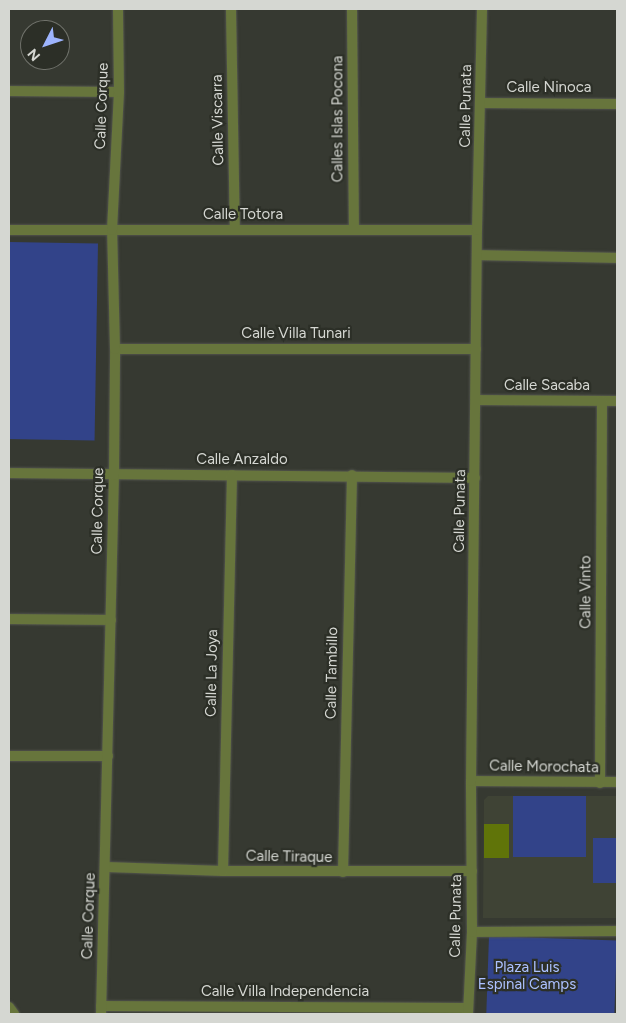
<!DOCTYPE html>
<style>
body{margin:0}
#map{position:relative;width:626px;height:1023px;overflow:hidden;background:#363931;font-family:Figtree,sans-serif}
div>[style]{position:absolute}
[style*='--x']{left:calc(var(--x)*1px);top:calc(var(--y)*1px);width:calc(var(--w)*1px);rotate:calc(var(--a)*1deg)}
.built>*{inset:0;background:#3f4335}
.green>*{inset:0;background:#324389;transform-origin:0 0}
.building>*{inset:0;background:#607409;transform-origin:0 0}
.roads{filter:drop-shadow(0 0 1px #53554e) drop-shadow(0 0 1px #53554e)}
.street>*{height:10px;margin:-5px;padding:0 5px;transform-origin:5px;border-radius:5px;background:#67753c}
span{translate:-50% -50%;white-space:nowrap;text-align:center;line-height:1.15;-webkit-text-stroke:4.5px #2c2f27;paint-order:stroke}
.street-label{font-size:15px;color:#d5d7d2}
.park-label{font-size:15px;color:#acc1ff}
.frame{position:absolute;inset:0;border:10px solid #d5d7d2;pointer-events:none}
.north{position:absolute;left:20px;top:20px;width:50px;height:50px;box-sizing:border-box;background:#2c2f27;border:1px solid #70726b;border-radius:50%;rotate:229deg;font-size:14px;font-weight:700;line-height:20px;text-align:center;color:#d5d7d2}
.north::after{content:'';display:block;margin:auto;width:18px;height:22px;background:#9db4fd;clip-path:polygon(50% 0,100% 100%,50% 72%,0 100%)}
</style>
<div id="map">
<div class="built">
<div style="clip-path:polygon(488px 796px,617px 796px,617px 918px,483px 918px,484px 800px)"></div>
</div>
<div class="green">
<div style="left:9px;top:242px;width:89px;height:197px;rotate:1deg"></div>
<div style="left:513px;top:796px;width:73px;height:61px"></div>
<div style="left:593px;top:838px;width:24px;height:45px"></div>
<div style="left:489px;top:936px;width:128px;height:78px;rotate:2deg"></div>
</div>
<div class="building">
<div style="left:484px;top:824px;width:25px;height:34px"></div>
</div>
<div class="roads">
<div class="street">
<div style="--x:231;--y:9;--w:221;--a:89"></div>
<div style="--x:352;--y:9;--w:221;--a:89.5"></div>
<div style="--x:9;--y:91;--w:110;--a:0.5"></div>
<div style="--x:481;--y:103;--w:136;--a:0.4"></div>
<div style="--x:9;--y:230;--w:468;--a:0"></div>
<div style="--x:478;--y:255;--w:139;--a:1.2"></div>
<div style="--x:115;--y:349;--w:361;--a:0"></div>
<div style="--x:476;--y:400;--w:141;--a:0.4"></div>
<div style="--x:9;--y:473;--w:466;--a:0.6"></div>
<div style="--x:9;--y:619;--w:102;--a:0.6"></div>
<div style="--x:9;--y:756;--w:99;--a:0"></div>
<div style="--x:471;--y:781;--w:146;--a:0.4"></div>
<div style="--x:600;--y:783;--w:382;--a:-89.7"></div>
<div style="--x:106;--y:867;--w:117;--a:2"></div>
<div style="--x:223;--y:871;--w:249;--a:0"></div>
<div style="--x:223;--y:871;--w:396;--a:-88.7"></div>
<div style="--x:343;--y:872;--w:397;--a:-88.7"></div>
<div style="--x:472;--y:932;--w:145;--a:-0.4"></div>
<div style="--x:101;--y:1006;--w:367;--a:0.3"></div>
<div style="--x:9;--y:1007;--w:9;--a:54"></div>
<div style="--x:101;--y:1014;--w:539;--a:-88.62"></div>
<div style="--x:114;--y:475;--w:126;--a:-89.5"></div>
<div style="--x:115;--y:349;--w:119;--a:-91.4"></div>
<div style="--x:112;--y:230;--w:138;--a:-87.1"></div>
<div style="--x:119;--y:92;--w:83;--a:-90.7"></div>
<div style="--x:468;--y:1014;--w:82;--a:-87.2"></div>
<div style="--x:472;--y:932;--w:151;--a:-90.4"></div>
<div style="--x:471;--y:781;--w:551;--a:-89.38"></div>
<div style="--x:477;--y:230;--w:221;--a:-88.7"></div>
</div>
</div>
<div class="street-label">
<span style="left:549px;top:88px">Calle Ninoca</span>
<span style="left:102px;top:106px;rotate:-88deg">Calle Corque</span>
<span style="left:466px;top:106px;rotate:-89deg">Calle Punata</span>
<span style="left:338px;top:119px;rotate:-90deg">Calles Islas Pocona</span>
<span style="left:218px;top:120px;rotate:-91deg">Calle Viscarra</span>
<span style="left:243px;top:215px">Calle Totora</span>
<span style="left:296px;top:334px">Calle Villa Tunari</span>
<span style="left:547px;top:386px">Calle Sacaba</span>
<span style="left:242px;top:460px">Calle Anzaldo</span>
<span style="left:98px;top:511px;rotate:-89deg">Calle Corque</span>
<span style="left:460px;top:511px;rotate:-89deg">Calle Punata</span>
<span style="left:586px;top:592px;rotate:-90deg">Calle Vinto</span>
<span style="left:212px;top:673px;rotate:-89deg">Calle La Joya</span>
<span style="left:332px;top:673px;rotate:-89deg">Calle Tambillo</span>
<span style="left:544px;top:767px;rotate:1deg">Calle Morochata</span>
<span style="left:289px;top:857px;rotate:1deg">Calle Tiraque</span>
<span style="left:89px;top:916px;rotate:-88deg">Calle Corque</span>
<span style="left:456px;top:916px;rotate:-89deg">Calle Punata</span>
<span style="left:285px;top:992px">Calle Villa Independencia</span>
</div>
<div class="park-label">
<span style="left:527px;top:976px">Plaza Luis<br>Espinal Camps</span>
</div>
<div class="frame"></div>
<div class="north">N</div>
</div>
